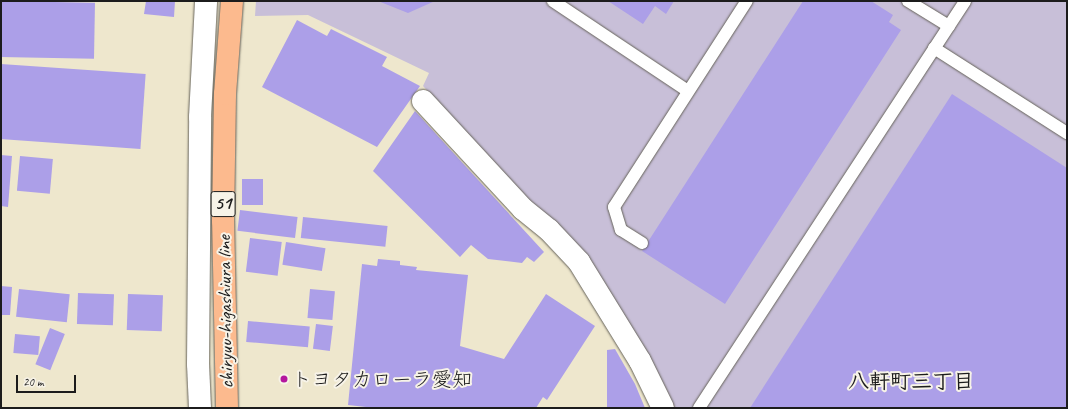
<!DOCTYPE html>
<meta charset="utf-8">
<style>
body{margin:0}
#map{position:relative;width:1068px;height:409px;overflow:hidden;background:#eee7cd;font-family:Caveat,"Klee One",sans-serif}
div>[style]{position:absolute}
[style*='--x']{left:calc(var(--x)*1px);top:calc(var(--y)*1px);width:calc(var(--w)*1px);rotate:calc(var(--a)*1deg)}
.industrial>*{inset:0;background:#c8bfd8}
.building>*{inset:0;background:#ac9fe8;transform-origin:0 0}
.roads{filter:drop-shadow(0 0 1px #66635a) drop-shadow(0 0 1px #66635a)}
.lane>*{height:12px;margin:-6px;padding:0 6px;transform-origin:6px;border-radius:6px;background:#fff}
.street>*{height:22px;margin:-11px;padding:0 11px;transform-origin:11px;border-radius:11px;background:#fff}
.primary>*{height:22px;margin:-11px;padding:0 11px;transform-origin:11px;border-radius:11px;background:#fcba8e}
.dots>*{width:11px;height:11px;translate:-50% -50%;box-sizing:border-box;border:2px solid #f7f3e8;border-radius:50%}
span{translate:-50% -50%;white-space:nowrap;text-align:center;line-height:1.15;-webkit-text-stroke:4px #f7f3e8;paint-order:stroke}
.shield-label span{padding:1px 3px;background:#f7f3e8;border:1px solid;border-radius:3px;-webkit-text-stroke-width:0}
.shield-label{font-size:19px;color:#1c1c1c;font-weight:700}
.street-label{font-size:20px;color:#1c1c1c}
.poi-label{font-size:20px;color:#1c1c1c}
.left{translate:0 -50%;text-align:left}
.neighbourhood-label{font-size:21px;color:#1c1c1c;font-weight:700}
.frame{position:absolute;inset:0;border:2px solid #1c1c1c;pointer-events:none}
.scale{position:absolute;left:16px;top:375px;width:60px;height:18px;box-sizing:border-box;border:2px solid #1c1c1c;border-top:0;padding-left:5px;font-size:12px;line-height:14px;white-space:nowrap;color:#1c1c1c;-webkit-text-stroke:3px #f7f3e8;paint-order:stroke}
</style>
<div id="map">
<div class="industrial">
<div style="clip-path:polygon(256px 1px,1067px 1px,1067px 408px,675px 408px,656px 372px,529px 202px,423px 86px,429px 73px,308px 15px,255px 16px)"></div>
</div>
<div class="building">
<div style="left:1px;top:1px;width:94px;height:56px;rotate:1deg"></div>
<div style="clip-path:polygon(146px 1px,175px 1px,174px 17px,144px 14px)"></div>
<div style="clip-path:polygon(378px 1px,435px 1px,408px 13px)"></div>
<div style="clip-path:polygon(608px 1px,674px 1px,666px 14px,655px 6px,643px 24px)"></div>
<div style="clip-path:polygon(803px 1px,871px 1px,893px 15px,889px 22px,901px 30px,725px 304px,642px 251px)"></div>
<div style="clip-path:polygon(297px 20px,327px 36px,331px 29px,387px 57px,382px 66px,420px 86px,377px 147px,262px 87px)"></div>
<div style="left:1px;top:64px;width:145px;height:75px;rotate:4deg"></div>
<div style="clip-path:polygon(952px 94px,1067px 168px,1067px 408px,750px 408px)"></div>
<div style="clip-path:polygon(415px 111px,544px 252px,534px 262px,527px 257px,522px 263px,488px 259px,471px 245px,460px 257px,373px 171px)"></div>
<div style="clip-path:polygon(1px 155px,12px 156px,8px 207px,1px 206px)"></div>
<div style="left:20px;top:156px;width:33px;height:35px;rotate:5deg"></div>
<div style="left:242px;top:179px;width:21px;height:26px"></div>
<div style="left:240px;top:210px;width:58px;height:21px;rotate:7deg"></div>
<div style="left:303px;top:217px;width:85px;height:21px;rotate:6deg"></div>
<div style="left:250px;top:238px;width:32px;height:34px;rotate:7deg"></div>
<div style="left:286px;top:242px;width:40px;height:23px;rotate:9deg"></div>
<div style="clip-path:polygon(378px 259px,400px 261px,400px 265px,417px 267px,416px 270px,468px 275px,460px 346px,504px 359px,546px 294px,595px 326px,547px 400px,543px 397px,536px 408px,375px 408px,348px 405px,362px 264px,377px 266px)"></div>
<div style="clip-path:polygon(1px 286px,12px 287px,10px 315px,1px 315px)"></div>
<div style="left:19px;top:289px;width:51px;height:28px;rotate:6deg"></div>
<div style="left:310px;top:289px;width:25px;height:29px;rotate:5deg"></div>
<div style="left:78px;top:293px;width:36px;height:31px;rotate:2deg"></div>
<div style="left:128px;top:294px;width:35px;height:36px;rotate:2deg"></div>
<div style="left:248px;top:321px;width:62px;height:21px;rotate:5deg"></div>
<div style="left:316px;top:324px;width:17px;height:25px;rotate:7deg"></div>
<div style="left:50px;top:328px;width:16px;height:39px;rotate:22deg"></div>
<div style="left:15px;top:334px;width:25px;height:19px;rotate:5deg"></div>
<div style="clip-path:polygon(615px 349px,635px 384px,645px 408px,607px 408px,607px 350px)"></div>
</div>
<div class="roads">
<div class="lane">
<div style="--x:553;--y:1;--w:162;--a:33.7"></div>
<div style="--x:908;--y:1;--w:48;--a:31.4"></div>
<div style="--x:934;--y:48;--w:158;--a:32.6"></div>
<div style="--x:642;--y:243;--w:25;--a:-148"></div>
<div style="--x:621;--y:230;--w:24;--a:-107"></div>
<div style="--x:614;--y:207;--w:245;--a:-57.2"></div>
<div style="--x:699;--y:408;--w:486;--a:-56.8"></div>
</div>
<div class="street">
<div style="--x:423;--y:101;--w:147;--a:47.2"></div>
<div style="--x:523;--y:209;--w:33;--a:39"></div>
<div style="--x:549;--y:230;--w:44;--a:46.8"></div>
<div style="--x:579;--y:262;--w:116;--a:58.4"></div>
<div style="--x:640;--y:361;--w:52;--a:63.9"></div>
<div style="--x:200;--y:408;--w:44;--a:-92.6"></div>
<div style="--x:198;--y:364;--w:247;--a:-89.5"></div>
<div style="--x:200;--y:117;--w:116;--a:-87"></div>
</div>
<div class="primary">
<div style="--x:227;--y:408;--w:187;--a:-91.2"></div>
<div style="--x:223;--y:221;--w:127;--a:-89.1"></div>
<div style="--x:225;--y:94;--w:93;--a:-85.7"></div>
</div>
</div>
<div class="dots">
<div style="left:284px;top:379px;background:#b5179e"></div>
</div>
<div class="shield-label">
<span style="left:223px;top:204px">51</span>
</div>
<div class="street-label">
<span style="left:225px;top:312px;rotate:-91deg">chiryuu-higashiura line</span>
</div>
<div class="poi-label">
<span class="left" style="left:292px;top:379px">トヨタカローラ愛知</span>
</div>
<div class="neighbourhood-label">
<span style="left:911px;top:381px">八軒町三丁目</span>
</div>
<div class="frame"></div>
<div class="scale">20 m</div>
</div>
